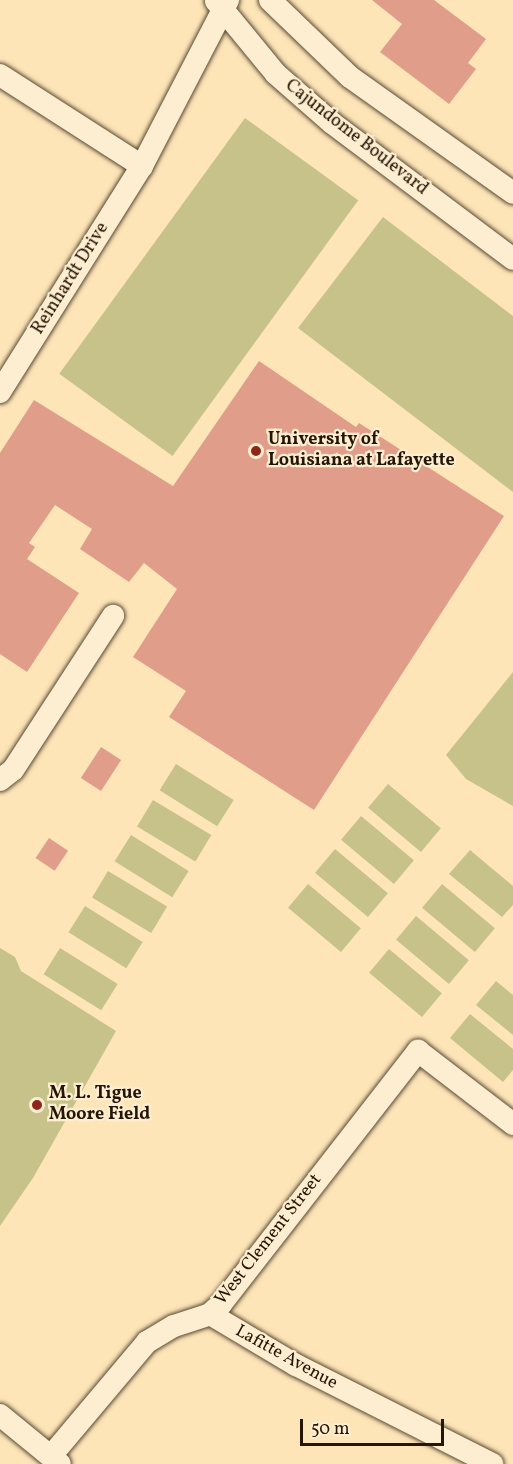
<!DOCTYPE html>
<style>
body{margin:0}
#map{position:relative;width:513px;height:1464px;overflow:hidden;background:#fde5b8;font-family:Vollkorn,serif}
div>[style]{position:absolute}
[style*='--x']{left:calc(var(--x)*1px);top:calc(var(--y)*1px);width:calc(var(--w)*1px);rotate:calc(var(--a)*1deg)}
.green>*{inset:0;background:#c6c28a;transform-origin:0 0}
.building>*{inset:0;background:#e09e8a;transform-origin:0 0}
.roads{filter:drop-shadow(0 0 2px #5a4932) drop-shadow(0 0 2px #5a4932)}
.minor>*{height:22px;margin:-11px;padding:0 11px;transform-origin:11px;border-radius:11px;background:#feeed1}
.dots>*{width:16px;height:16px;translate:-50% -50%;box-sizing:border-box;border:3px solid #feeed1;border-radius:50%}
span{translate:-50% -50%;white-space:nowrap;text-align:center;line-height:1.15;-webkit-text-stroke:4.5px #feeed1;paint-order:stroke}
.street-label{font-size:18px;color:#241505}
.poi-label{font-size:18px;color:#241505;font-weight:700}
.left{translate:0 -50%;text-align:left}
.scale{position:absolute;left:300px;top:1419px;width:144px;height:27px;box-sizing:border-box;border:3px solid #241505;border-top:0;padding-left:8px;font-size:18px;line-height:21px;white-space:nowrap;color:#241505;-webkit-text-stroke:4px #feeed1;paint-order:stroke}
</style>
<div id="map">
<div class="green">
<div style="left:245px;top:118px;width:140px;height:316px;rotate:36deg"></div>
<div style="clip-path:polygon(383px 217px,513px 316px,513px 492px,298px 328px)"></div>
<div style="clip-path:polygon(513px 672px,513px 806px,466px 779px,446px 755px)"></div>
<div style="left:176px;top:764px;width:68px;height:31px;rotate:32deg"></div>
<div style="left:388px;top:784px;width:69px;height:31px;rotate:40deg"></div>
<div style="left:153px;top:800px;width:68px;height:31px;rotate:31deg"></div>
<div style="left:361px;top:816px;width:69px;height:31px;rotate:40deg"></div>
<div style="left:131px;top:835px;width:68px;height:31px;rotate:32deg"></div>
<div style="left:335px;top:849px;width:69px;height:31px;rotate:40deg"></div>
<div style="clip-path:polygon(470px 850px,513px 886px,513px 905px,502px 917px,449px 874px)"></div>
<div style="left:108px;top:871px;width:69px;height:31px;rotate:31deg"></div>
<div style="left:308px;top:884px;width:69px;height:31px;rotate:40deg"></div>
<div style="left:442px;top:884px;width:69px;height:31px;rotate:40deg"></div>
<div style="left:85px;top:906px;width:68px;height:31px;rotate:32deg"></div>
<div style="left:416px;top:916px;width:69px;height:31px;rotate:40deg"></div>
<div style="clip-path:polygon(0 948px,15px 957px,21px 971px,116px 1031px,33px 1178px,0 1226px)"></div>
<div style="left:60px;top:948px;width:68px;height:31px;rotate:32deg"></div>
<div style="left:389px;top:949px;width:69px;height:31px;rotate:40deg"></div>
<div style="clip-path:polygon(496px 981px,513px 995px,513px 1035px,476px 1005px)"></div>
<div style="clip-path:polygon(470px 1014px,513px 1049px,513px 1070px,503px 1082px,450px 1038px)"></div>
</div>
<div class="building">
<div style="clip-path:polygon(372px 0,434px 0,486px 39px,468px 63px,476px 69px,449px 104px,380px 52px,402px 24px)"></div>
<div style="clip-path:polygon(259px 361px,356px 427px,359px 423px,504px 516px,314px 810px,169px 717px,186px 691px,133px 657px,177px 589px,144px 563px,129px 582px,80px 549px,92px 529px,55px 505px,29px 543px,35px 547px,27px 559px,79px 593px,27px 672px,0 654px,0 453px,34px 400px,173px 486px)"></div>
<div style="left:101px;top:747px;width:24px;height:37px;rotate:33deg"></div>
<div style="left:49px;top:838px;width:23px;height:24px;rotate:34deg"></div>
</div>
<div class="roads">
<div class="minor">
<div style="--x:270;--y:0;--w:111;--a:43.9"></div>
<div style="--x:350;--y:77;--w:200;--a:35.4"></div>
<div style="--x:216;--y:1;--w:94;--a:50.6"></div>
<div style="--x:276;--y:74;--w:74;--a:41.2"></div>
<div style="--x:332;--y:123;--w:226;--a:36.9"></div>
<div style="--x:0;--y:75;--w:169;--a:32.7"></div>
<div style="--x:0;--y:392;--w:267;--a:-57.9"></div>
<div style="--x:142;--y:166;--w:187;--a:-62.6"></div>
<div style="--x:0;--y:780;--w:16;--a:-38"></div>
<div style="--x:13;--y:770;--w:184;--a:-57"></div>
<div style="--x:210;--y:1314;--w:100;--a:30.7"></div>
<div style="--x:296;--y:1365;--w:220;--a:26.8"></div>
<div style="--x:0;--y:1415;--w:77;--a:39.2"></div>
<div style="--x:51;--y:1456;--w:149;--a:-49.9"></div>
<div style="--x:147;--y:1342;--w:31;--a:-31"></div>
<div style="--x:174;--y:1326;--w:38;--a:-18"></div>
<div style="--x:210;--y:1314;--w:15;--a:-42"></div>
<div style="--x:221;--y:1304;--w:321;--a:-52.1"></div>
<div style="--x:418;--y:1051;--w:120;--a:37.5"></div>
</div>
</div>
<div class="dots">
<div style="left:256px;top:451px;background:#8f2418"></div>
<div style="left:37px;top:1105px;background:#8f2418"></div>
</div>
<div class="street-label">
<span style="left:356px;top:138px;rotate:38deg">Cajundome Boulevard</span>
<span style="left:71px;top:279px;rotate:-58deg">Reinhardt Drive</span>
<span style="left:269px;top:1240px;rotate:-52deg">West Clement Street</span>
<span style="left:286px;top:1358px;rotate:29deg">Lafitte Avenue</span>
</div>
<div class="poi-label">
<span class="left" style="left:268px;top:451px">University of<br>Louisiana at Lafayette</span>
<span class="left" style="left:49px;top:1105px">M. L. Tigue<br>Moore Field</span>
</div>
<div class="scale">50 m</div>
</div>
